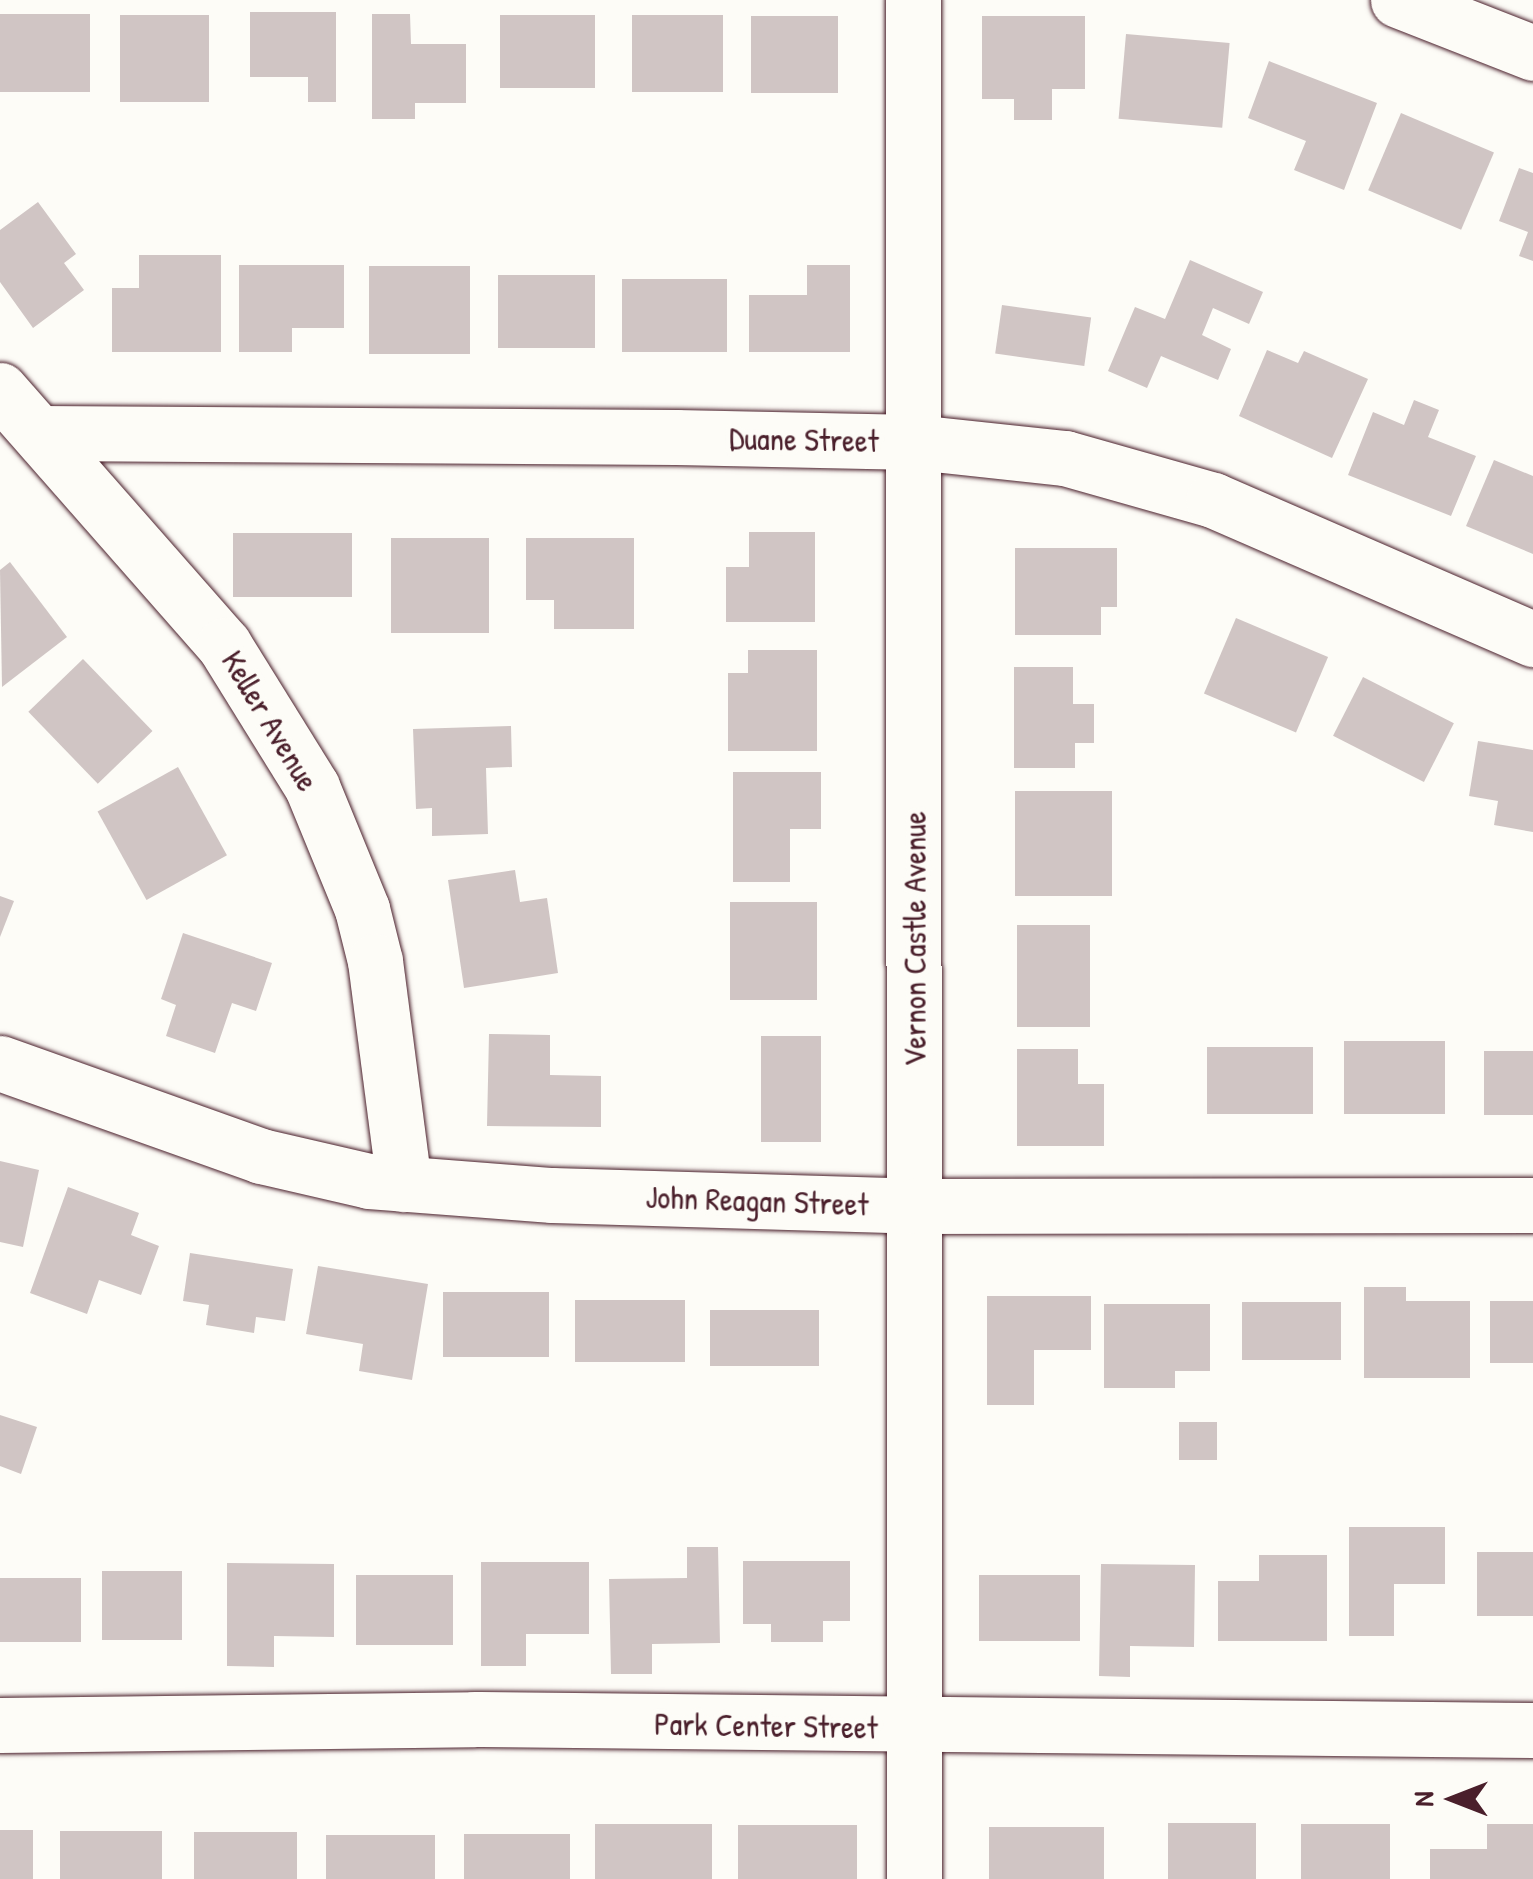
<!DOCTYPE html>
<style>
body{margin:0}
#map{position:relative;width:1533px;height:1879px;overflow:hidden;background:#fdfcf7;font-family:"Patrick Hand",sans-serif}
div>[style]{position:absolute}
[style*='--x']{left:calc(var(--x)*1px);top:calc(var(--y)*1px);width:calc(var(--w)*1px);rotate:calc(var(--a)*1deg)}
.building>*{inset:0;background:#d0c5c4;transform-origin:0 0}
.roads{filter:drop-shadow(0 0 2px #4a1f2b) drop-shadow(0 0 2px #4a1f2b)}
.minor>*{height:55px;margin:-27.5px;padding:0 27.5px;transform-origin:27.5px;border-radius:27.5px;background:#fdfcf7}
span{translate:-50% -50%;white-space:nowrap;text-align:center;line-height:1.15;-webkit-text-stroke:10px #fdfcf7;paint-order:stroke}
.street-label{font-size:32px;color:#4a1f2b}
.north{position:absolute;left:1403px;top:1749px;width:100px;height:100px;-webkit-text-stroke:8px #fdfcf7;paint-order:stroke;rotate:270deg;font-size:28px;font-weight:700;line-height:40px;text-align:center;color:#4a1f2b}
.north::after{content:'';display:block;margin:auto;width:35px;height:45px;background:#4a1f2b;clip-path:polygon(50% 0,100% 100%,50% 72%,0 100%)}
</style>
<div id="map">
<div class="building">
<div style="clip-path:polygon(250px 12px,336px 12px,336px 102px,308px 102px,308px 77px,250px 77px)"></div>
<div style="left:0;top:14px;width:90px;height:78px"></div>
<div style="clip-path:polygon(372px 14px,410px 14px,411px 44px,466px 44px,466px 103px,415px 103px,415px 119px,372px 119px)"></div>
<div style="left:120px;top:15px;width:89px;height:87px"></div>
<div style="left:500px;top:15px;width:95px;height:73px"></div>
<div style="left:632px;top:15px;width:91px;height:77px"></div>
<div style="left:751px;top:16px;width:87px;height:77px"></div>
<div style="clip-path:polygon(982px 16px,1085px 16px,1085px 89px,1052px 89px,1052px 120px,1014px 120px,1014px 99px,982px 99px)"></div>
<div style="left:1126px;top:34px;width:104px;height:85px;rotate:5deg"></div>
<div style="clip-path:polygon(1269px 61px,1377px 103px,1344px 190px,1294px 170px,1306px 141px,1248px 118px)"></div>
<div style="left:1401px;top:113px;width:101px;height:84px;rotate:23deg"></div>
<div style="clip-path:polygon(1519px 168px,1533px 173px,1533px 261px,1519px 256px,1528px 232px,1499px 221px)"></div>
<div style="clip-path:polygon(38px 202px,76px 254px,64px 263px,84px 290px,33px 328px,0 282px,0 230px)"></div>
<div style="clip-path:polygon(139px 255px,221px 255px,221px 352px,112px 352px,112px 288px,139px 288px)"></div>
<div style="clip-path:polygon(1190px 260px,1263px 292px,1249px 324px,1213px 308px,1202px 335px,1231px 349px,1218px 380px,1161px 356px,1147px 388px,1108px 371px,1135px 307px,1165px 319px)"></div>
<div style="clip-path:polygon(239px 265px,344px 265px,344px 328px,292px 328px,292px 352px,239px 352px)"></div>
<div style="clip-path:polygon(807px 265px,850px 265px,850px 352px,749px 352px,749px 295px,807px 295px)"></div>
<div style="left:369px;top:266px;width:101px;height:88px"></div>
<div style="left:498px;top:275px;width:97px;height:73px"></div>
<div style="left:622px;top:279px;width:105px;height:73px"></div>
<div style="left:1002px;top:305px;width:90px;height:49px;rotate:8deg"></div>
<div style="clip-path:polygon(1267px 350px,1298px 363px,1304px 351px,1368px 379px,1332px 458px,1239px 416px)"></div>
<div style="clip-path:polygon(1414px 400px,1439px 410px,1428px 437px,1476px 456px,1451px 516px,1348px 475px,1373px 412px,1404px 425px)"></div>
<div style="clip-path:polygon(1494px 460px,1533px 476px,1533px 554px,1466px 526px)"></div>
<div style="clip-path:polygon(749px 532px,815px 532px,815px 622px,726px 622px,726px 567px,749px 567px)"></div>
<div style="left:233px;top:533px;width:119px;height:64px"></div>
<div style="left:391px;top:538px;width:98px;height:95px"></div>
<div style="clip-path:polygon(526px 538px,634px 538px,634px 629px,554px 629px,554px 600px,526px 600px)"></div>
<div style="clip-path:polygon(1015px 548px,1117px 548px,1117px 607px,1101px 607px,1101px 635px,1015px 635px)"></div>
<div style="clip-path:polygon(10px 562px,67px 637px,2px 687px,0 570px)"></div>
<div style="left:1236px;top:618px;width:100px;height:82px;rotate:23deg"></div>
<div style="clip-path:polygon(748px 650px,817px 650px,817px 751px,728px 751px,728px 673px,748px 673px)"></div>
<div style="left:83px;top:659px;width:100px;height:76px;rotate:46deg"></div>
<div style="clip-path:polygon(1014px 667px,1073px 667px,1073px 704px,1094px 704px,1094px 743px,1075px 743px,1075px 768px,1014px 768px)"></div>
<div style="left:1363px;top:677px;width:102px;height:66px;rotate:27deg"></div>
<div style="clip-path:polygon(511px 726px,512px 767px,486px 768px,488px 834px,432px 836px,432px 808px,416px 809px,413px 729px)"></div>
<div style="clip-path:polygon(1478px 741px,1533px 750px,1533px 832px,1494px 825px,1498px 801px,1469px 796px)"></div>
<div style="left:178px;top:767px;width:101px;height:92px;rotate:61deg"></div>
<div style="clip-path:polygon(733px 772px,821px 772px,821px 829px,790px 829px,790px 882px,733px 882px)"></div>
<div style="left:1015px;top:791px;width:97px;height:105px"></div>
<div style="clip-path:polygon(515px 870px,520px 902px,547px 898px,558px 973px,464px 988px,448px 880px)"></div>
<div style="clip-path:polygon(0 896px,14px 901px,0 937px)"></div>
<div style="left:730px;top:902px;width:87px;height:98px"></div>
<div style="left:1017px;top:925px;width:73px;height:102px"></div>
<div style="clip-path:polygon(183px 933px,272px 963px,256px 1011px,232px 1003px,215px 1053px,166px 1036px,176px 1005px,161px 999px)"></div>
<div style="clip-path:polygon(489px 1034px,550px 1035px,550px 1075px,601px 1076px,601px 1127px,487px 1126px)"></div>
<div style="left:761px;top:1036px;width:60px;height:106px"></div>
<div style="left:1344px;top:1041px;width:101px;height:73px"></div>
<div style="left:1207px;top:1047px;width:106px;height:67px"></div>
<div style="clip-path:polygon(1017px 1049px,1078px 1049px,1078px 1084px,1104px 1084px,1104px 1146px,1017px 1146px)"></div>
<div style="left:1484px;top:1051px;width:49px;height:64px"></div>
<div style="clip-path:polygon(0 1161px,39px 1170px,23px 1247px,0 1242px)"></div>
<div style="clip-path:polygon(68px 1187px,139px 1213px,131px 1235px,159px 1246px,141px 1295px,99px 1280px,87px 1314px,30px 1293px)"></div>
<div style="clip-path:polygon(190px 1253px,293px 1269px,285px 1321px,256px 1317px,254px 1333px,206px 1325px,209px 1305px,183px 1301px)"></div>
<div style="clip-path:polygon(318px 1266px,428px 1284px,412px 1380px,359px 1371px,363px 1344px,306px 1334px)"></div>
<div style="clip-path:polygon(1364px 1287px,1406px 1287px,1406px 1301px,1470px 1301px,1470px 1378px,1364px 1378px)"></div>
<div style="left:443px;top:1292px;width:106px;height:65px"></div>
<div style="clip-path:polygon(987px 1296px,1091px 1296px,1091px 1350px,1034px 1350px,1034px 1405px,987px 1405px)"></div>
<div style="left:575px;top:1300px;width:110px;height:62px"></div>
<div style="left:1490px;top:1301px;width:43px;height:62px"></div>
<div style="left:1242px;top:1302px;width:99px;height:58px"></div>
<div style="clip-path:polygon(1104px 1304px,1210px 1304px,1210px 1371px,1175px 1371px,1175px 1388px,1104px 1388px)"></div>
<div style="left:710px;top:1310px;width:109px;height:56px"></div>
<div style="clip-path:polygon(0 1415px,37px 1427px,21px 1474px,0 1466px)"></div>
<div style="left:1179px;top:1422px;width:38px;height:38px"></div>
<div style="clip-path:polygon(1349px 1527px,1445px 1527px,1445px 1584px,1394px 1584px,1394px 1636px,1349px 1636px)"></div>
<div style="clip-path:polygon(687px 1547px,718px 1547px,720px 1643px,652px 1644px,652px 1674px,611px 1674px,609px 1579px,687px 1578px)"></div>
<div style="left:1477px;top:1552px;width:56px;height:64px"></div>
<div style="clip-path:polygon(1259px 1555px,1327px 1555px,1327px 1641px,1218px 1641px,1218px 1581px,1259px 1581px)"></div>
<div style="clip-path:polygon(743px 1561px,850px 1561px,850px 1621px,823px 1621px,823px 1642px,771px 1642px,771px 1624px,743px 1624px)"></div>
<div style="clip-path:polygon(481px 1562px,589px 1562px,589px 1634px,526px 1634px,526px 1666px,481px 1666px)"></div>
<div style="clip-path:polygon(227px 1563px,334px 1564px,334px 1637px,274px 1636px,274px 1667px,227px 1666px)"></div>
<div style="clip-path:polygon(1101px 1564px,1195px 1565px,1194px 1647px,1130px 1646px,1130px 1677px,1099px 1676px)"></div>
<div style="left:102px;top:1571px;width:80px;height:69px"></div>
<div style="left:356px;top:1575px;width:97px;height:70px"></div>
<div style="left:979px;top:1575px;width:101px;height:66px"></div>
<div style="left:0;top:1578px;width:81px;height:64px"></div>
<div style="left:1168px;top:1823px;width:88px;height:56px"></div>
<div style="left:595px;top:1824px;width:117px;height:55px"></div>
<div style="left:1301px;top:1824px;width:89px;height:55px"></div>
<div style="clip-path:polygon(1487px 1824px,1533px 1824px,1533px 1879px,1430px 1879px,1430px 1849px,1487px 1849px)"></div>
<div style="left:738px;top:1825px;width:119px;height:54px"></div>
<div style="left:989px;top:1827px;width:115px;height:52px"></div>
<div style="left:0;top:1830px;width:33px;height:49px"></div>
<div style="left:60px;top:1831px;width:102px;height:48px"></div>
<div style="left:194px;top:1832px;width:103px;height:47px"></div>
<div style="left:464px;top:1834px;width:106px;height:45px"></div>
<div style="left:326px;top:1835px;width:109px;height:44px"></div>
</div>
<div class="roads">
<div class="minor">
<div style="--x:913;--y:0;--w:1879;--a:89.97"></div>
<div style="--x:1398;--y:0;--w:145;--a:21.4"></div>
<div style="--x:0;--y:390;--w:339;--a:48.7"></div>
<div style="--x:224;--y:645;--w:167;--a:58.2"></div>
<div style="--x:312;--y:787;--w:132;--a:67.7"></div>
<div style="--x:362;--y:909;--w:54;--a:76"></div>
<div style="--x:375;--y:961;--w:225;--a:82.6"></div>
<div style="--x:39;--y:433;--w:637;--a:0.36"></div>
<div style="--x:676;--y:437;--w:239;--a:1.2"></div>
<div style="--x:915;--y:442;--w:151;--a:6.1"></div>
<div style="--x:1065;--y:458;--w:154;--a:15.8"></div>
<div style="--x:1213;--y:500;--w:349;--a:23.5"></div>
<div style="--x:0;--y:1063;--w:277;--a:19.6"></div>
<div style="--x:261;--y:1156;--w:111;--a:13"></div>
<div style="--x:369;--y:1181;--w:184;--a:4.4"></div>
<div style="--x:552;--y:1195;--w:363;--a:1.7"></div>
<div style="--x:915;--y:1206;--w:618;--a:-0.09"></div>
<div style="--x:0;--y:1725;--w:474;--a:-0.7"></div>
<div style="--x:474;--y:1719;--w:1059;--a:0.6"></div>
</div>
</div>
<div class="street-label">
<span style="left:804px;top:440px;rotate:1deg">Duane Street</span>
<span style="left:270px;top:721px;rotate:59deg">Keller Avenue</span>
<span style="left:915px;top:939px;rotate:-90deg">Vernon Castle Avenue</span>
<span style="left:757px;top:1201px;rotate:2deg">John Reagan Street</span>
<span style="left:766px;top:1726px;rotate:1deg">Park Center Street</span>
</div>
<div class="north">N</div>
</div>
